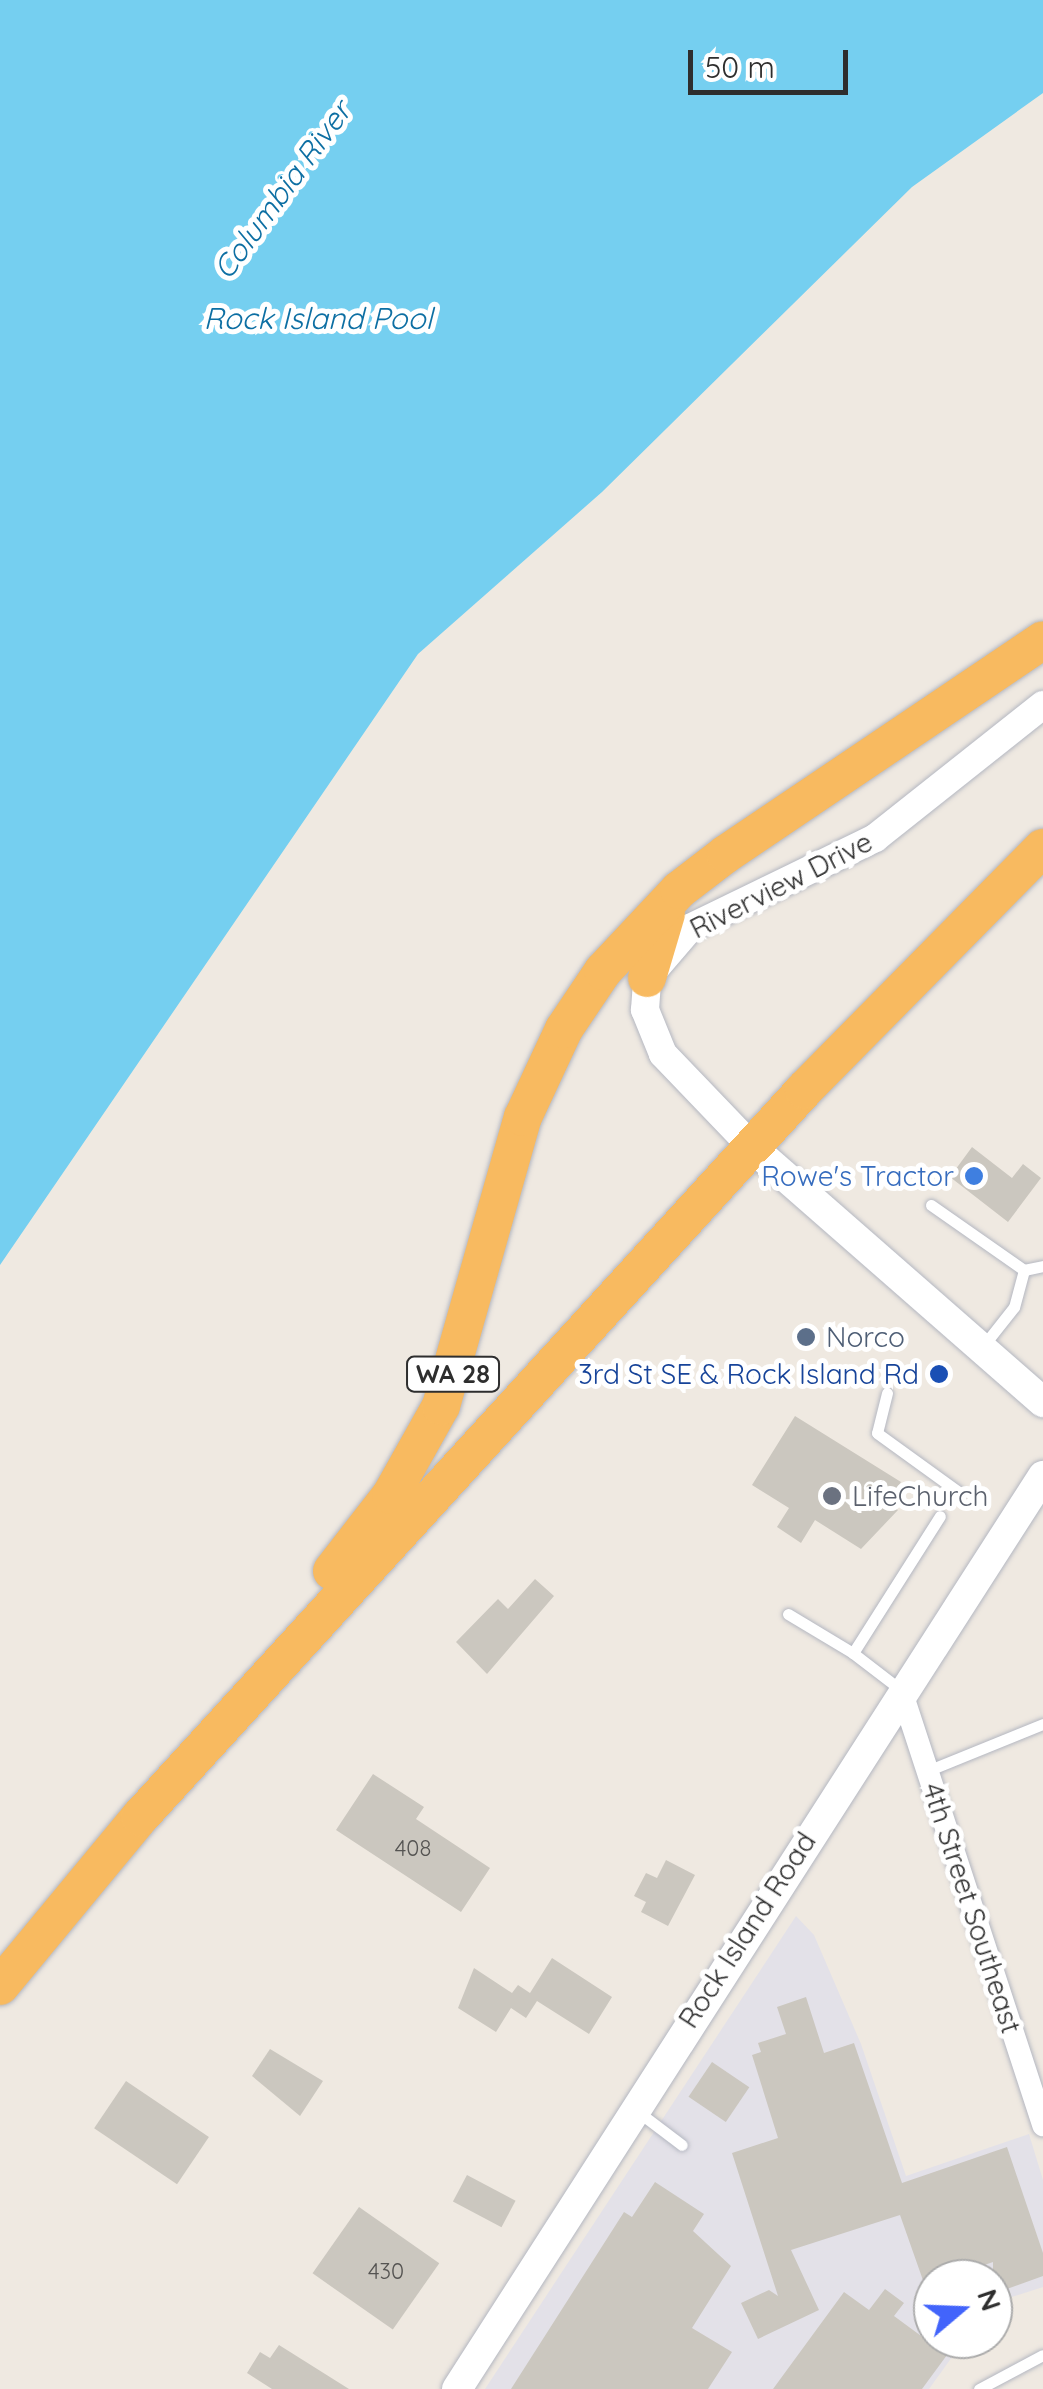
<!DOCTYPE html>
<style>
body{margin:0}
#map{position:relative;width:1043px;height:2389px;overflow:hidden;background:#efe9e1;font-family:Quicksand,sans-serif}
div>[style]{position:absolute}
[style*='--x']{left:calc(var(--x)*1px);top:calc(var(--y)*1px);width:calc(var(--w)*1px);rotate:calc(var(--a)*1deg)}
.industrial>*{inset:0;background:#e3e1e8}
.water>*{inset:0;background:#75cff0}
.building>*{inset:0;background:#cbc7bf;transform-origin:0 0}
.roads{filter:drop-shadow(0 0 2px #b4b7c1) drop-shadow(0 0 2px #b4b7c1)}
.service>*{height:11px;margin:-5.5px;padding:0 5.5px;transform-origin:5.5px;border-radius:5.5px;background:#fff}
.minor>*{height:22px;margin:-11px;padding:0 11px;transform-origin:11px;border-radius:11px;background:#fff}
.tertiary>*{height:28px;margin:-14px;padding:0 14px;transform-origin:14px;border-radius:14px;background:#fff}
.secondary>*{height:30px;margin:-15px;padding:0 15px;transform-origin:15px;border-radius:15px;background:#fff}
.trunk>*{height:38px;margin:-19px;padding:0 19px;transform-origin:19px;border-radius:19px;background:#f8ba60}
.dots>*{width:28px;height:28px;translate:-50% -50%;box-sizing:border-box;border:5px solid #fff;border-radius:50%}
span{translate:-50% -50%;white-space:nowrap;text-align:center;line-height:1.15;-webkit-text-stroke:10px #fff;paint-order:stroke}
.number-label{font-size:22px;color:#555452}
.number-label span{-webkit-text-stroke-width:0}
.shield-label span{padding:2px 8px;background:#fff;border:2px solid;border-radius:8px;-webkit-text-stroke-width:0}
.shield-label{font-size:25px;color:#2e2e2e;font-weight:700}
.street-label{font-size:28px;color:#2e2e2e}
.shop-label{font-size:28px;color:#366cbe}
.right{translate:-100% -50%;text-align:right}
.service-label{font-size:28px;color:#4e5e75}
.left{translate:0 -50%;text-align:left}
.transit-label{font-size:28px;color:#164399}
.worship-label{font-size:28px;color:#5b616d}
.water-label{font-size:30px;color:#0d6fa3;font-style:italic}
.north{position:absolute;left:913px;top:2259px;width:100px;height:100px;box-sizing:border-box;background:#fff;border:2px solid #ababab;border-radius:50%;rotate:71deg;font-size:28px;font-weight:700;line-height:40px;text-align:center;color:#2e2e2e}
.north::after{content:'';display:block;margin:auto;width:35px;height:45px;background:#4264fb;clip-path:polygon(50% 0,100% 100%,50% 72%,0 100%)}
.scale{position:absolute;left:688px;top:50px;width:160px;height:45px;box-sizing:border-box;border:5px solid #2e2e2e;border-top:0;padding-left:12px;font-size:30px;line-height:35px;white-space:nowrap;color:#2e2e2e;-webkit-text-stroke:8px #fff;paint-order:stroke}
</style>
<div id="map">
<div class="industrial">
<div style="clip-path:polygon(796px 1916px,814px 1935px,861px 2044px,906px 2176px,1029px 2134px,1043px 2180px,1043px 2287px,993px 2303px,993px 2279px,933px 2279px,933px 2339px,959px 2339px,960px 2346px,929px 2389px,485px 2389px)"></div>
</div>
<div class="water">
<div style="clip-path:polygon(0 0,1043px 0,1043px 93px,912px 187px,602px 492px,418px 654px,0 1265px)"></div>
</div>
<div class="building">
<div style="clip-path:polygon(972px 1147px,1012px 1178px,1023px 1164px,1041px 1178px,1008px 1222px,950px 1177px)"></div>
<div style="clip-path:polygon(795px 1416px,901px 1482px,887px 1503px,898px 1510px,861px 1549px,815px 1520px,801px 1543px,777px 1527px,789px 1508px,752px 1485px)"></div>
<div style="clip-path:polygon(535px 1579px,554px 1596px,487px 1674px,456px 1642px,498px 1599px,508px 1609px)"></div>
<div style="clip-path:polygon(373px 1774px,424px 1807px,416px 1819px,490px 1868px,461px 1912px,336px 1830px)"></div>
<div style="clip-path:polygon(666px 1860px,695px 1875px,668px 1926px,641px 1912px,646px 1902px,634px 1896px,646px 1873px,657px 1878px)"></div>
<div style="clip-path:polygon(552px 1958px,612px 1997px,589px 2034px,537px 2001px,526px 2018px,511px 2008px,496px 2032px,458px 2008px,474px 1968px,512px 1993px,518px 1985px,530px 1993px)"></div>
<div style="clip-path:polygon(806px 1997px,824px 2053px,854px 2043px,902px 2183px,1007px 2147px,1043px 2253px,1043px 2276px,993px 2294px,993px 2262px,925px 2286px,900px 2215px,791px 2250px,819px 2310px,758px 2339px,741px 2303px,769px 2290px,778px 2296px,732px 2153px,778px 2138px,752px 2055px,761px 2052px,758px 2043px,786px 2034px,777px 2007px)"></div>
<div style="clip-path:polygon(270px 2049px,323px 2081px,300px 2116px,252px 2076px)"></div>
<div style="left:712px;top:2062px;width:45px;height:42px;rotate:34deg"></div>
<div style="left:126px;top:2081px;width:100px;height:57px;rotate:34deg"></div>
<div style="left:467px;top:2175px;width:55px;height:30px;rotate:28deg"></div>
<div style="clip-path:polygon(655px 2182px,704px 2214px,693px 2231px,731px 2266px,692px 2328px,732px 2352px,708px 2389px,511px 2389px,624px 2212px,632px 2217px)"></div>
<div style="left:359px;top:2207px;width:98px;height:81px;rotate:35deg"></div>
<div style="clip-path:polygon(885px 2289px,904px 2303px,894px 2316px,947px 2355px,922px 2389px,773px 2389px,844px 2292px,869px 2310px)"></div>
<div style="clip-path:polygon(279px 2345px,349px 2389px,272px 2389px,247px 2373px,260px 2352px,270px 2358px)"></div>
</div>
<div class="roads">
<div class="service">
<div style="--x:931;--y:1205;--w:113;--a:35"></div>
<div style="--x:1024;--y:1270;--w:38;--a:105"></div>
<div style="--x:1014;--y:1307;--w:48;--a:128.3"></div>
<div style="--x:1024;--y:1270;--w:19;--a:-12"></div>
<div style="--x:887;--y:1393;--w:41;--a:104"></div>
<div style="--x:877;--y:1433;--w:102;--a:35.9"></div>
<div style="--x:788;--y:1614;--w:76;--a:31"></div>
<div style="--x:901;--y:1690;--w:61;--a:-142.4"></div>
<div style="--x:853;--y:1653;--w:162;--a:-57.6"></div>
<div style="--x:927;--y:1771;--w:125;--a:-22.1"></div>
<div style="--x:637;--y:2111;--w:56;--a:37.1"></div>
<div style="--x:979;--y:2389;--w:72;--a:-28"></div>
</div>
<div class="minor">
<div style="--x:901;--y:1690;--w:458;--a:71.9"></div>
</div>
<div class="tertiary">
<div style="--x:755;--y:1150;--w:133;--a:-133.8"></div>
<div style="--x:663;--y:1054;--w:48;--a:-112.2"></div>
<div style="--x:645;--y:1010;--w:32;--a:-86"></div>
<div style="--x:647;--y:978;--w:66;--a:-49.3"></div>
<div style="--x:690;--y:928;--w:206;--a:-25.9"></div>
<div style="--x:875;--y:838;--w:214;--a:-38.4"></div>
</div>
<div class="secondary">
<div style="--x:755;--y:1150;--w:383;--a:41.2"></div>
<div style="--x:457;--y:2389;--w:1085;--a:-57.31"></div>
</div>
<div class="trunk">
<div style="--x:647;--y:978;--w:67;--a:-73.5"></div>
<div style="--x:332;--y:1571;--w:96;--a:-52.2"></div>
<div style="--x:391;--y:1495;--w:102;--a:-60.7"></div>
<div style="--x:441;--y:1406;--w:300;--a:-74.2"></div>
<div style="--x:523;--y:1117;--w:97;--a:-65"></div>
<div style="--x:564;--y:1029;--w:70;--a:-56.1"></div>
<div style="--x:603;--y:971;--w:111;--a:-46.8"></div>
<div style="--x:679;--y:890;--w:59;--a:-37.5"></div>
<div style="--x:726;--y:854;--w:382;--a:-34"></div>
<div style="--x:0;--y:1986;--w:219;--a:-50.4"></div>
<div style="--x:140;--y:1817;--w:985;--a:-47.59"></div>
<div style="--x:804;--y:1090;--w:340;--a:-45.4"></div>
</div>
</div>
<div class="dots">
<div style="left:974px;top:1176px;background:#3f7fe0"></div>
<div style="left:806px;top:1337px;background:#5c6f8a"></div>
<div style="left:939px;top:1374px;background:#1a4fb4"></div>
<div style="left:832px;top:1496px;background:#6b7280"></div>
</div>
<div class="number-label">
<span style="left:413px;top:1849px">408</span>
<span style="left:386px;top:2272px">430</span>
</div>
<div class="shield-label">
<span style="left:453px;top:1374px">WA 28</span>
</div>
<div class="street-label">
<span style="left:781px;top:885px;rotate:-27deg">Riverview Drive</span>
<span style="left:972px;top:1908px;rotate:72deg">4th Street Southeast</span>
<span style="left:747px;top:1930px;rotate:-57deg">Rock Island Road</span>
</div>
<div class="shop-label">
<span class="right" style="left:954px;top:1176px">Rowe's Tractor</span>
</div>
<div class="service-label">
<span class="left" style="left:826px;top:1337px">Norco</span>
</div>
<div class="transit-label">
<span class="right" style="left:919px;top:1374px">3rd St SE &amp; Rock Island Rd</span>
</div>
<div class="worship-label">
<span class="left" style="left:852px;top:1496px">LifeChurch</span>
</div>
<div class="water-label">
<span style="left:282px;top:190px;rotate:-54deg">Columbia River</span>
<span style="left:318px;top:318px">Rock Island Pool</span>
</div>
<div class="north">N</div>
<div class="scale">50 m</div>
</div>
